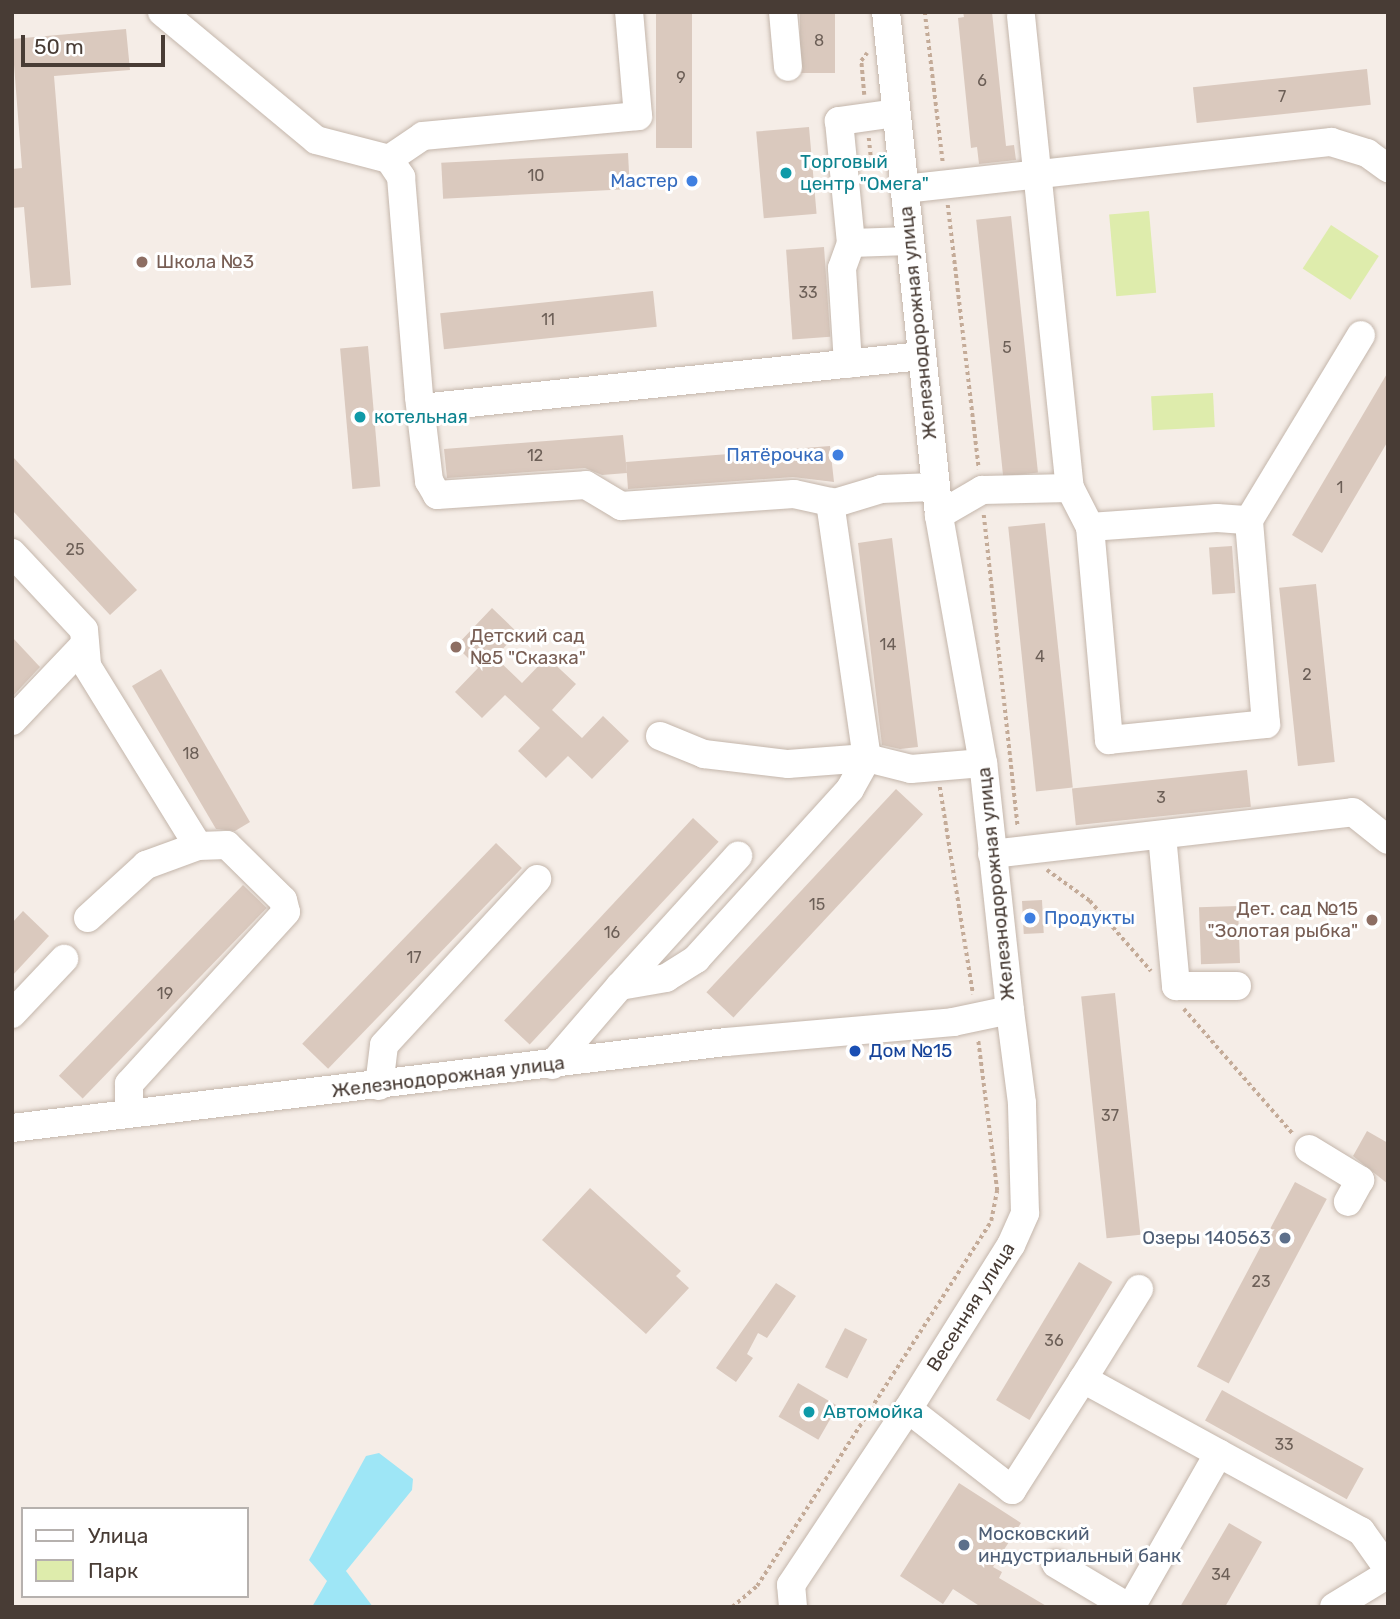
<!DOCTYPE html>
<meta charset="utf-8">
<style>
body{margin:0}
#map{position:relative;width:1400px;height:1619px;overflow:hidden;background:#f5ede7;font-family:Rubik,sans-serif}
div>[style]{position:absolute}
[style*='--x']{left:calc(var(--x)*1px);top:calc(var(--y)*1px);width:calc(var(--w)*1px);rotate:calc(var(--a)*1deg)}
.green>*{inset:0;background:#deecac;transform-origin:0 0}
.water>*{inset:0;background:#9ee6f6}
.building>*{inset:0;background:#dac9be;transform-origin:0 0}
.path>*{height:3.5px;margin-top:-1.75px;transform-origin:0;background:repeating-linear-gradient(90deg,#c4ab98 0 3.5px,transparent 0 7px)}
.roads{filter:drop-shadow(0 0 2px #c4b6ab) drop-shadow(0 0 2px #c4b6ab)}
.minor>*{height:28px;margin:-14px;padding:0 14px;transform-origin:14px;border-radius:14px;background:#fff}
.dots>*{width:19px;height:19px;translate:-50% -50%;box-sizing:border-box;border:4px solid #fff;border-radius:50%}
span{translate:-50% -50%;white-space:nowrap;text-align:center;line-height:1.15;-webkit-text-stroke:6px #fff;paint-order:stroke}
.number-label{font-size:16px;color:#6c5f57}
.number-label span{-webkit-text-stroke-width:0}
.culture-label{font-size:19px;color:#0d838f}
.left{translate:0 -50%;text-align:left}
.shop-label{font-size:19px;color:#366cbe}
.right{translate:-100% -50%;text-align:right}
.education-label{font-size:19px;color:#785e54}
.street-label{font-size:19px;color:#483c35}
.transit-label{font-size:19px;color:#164399}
.service-label{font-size:19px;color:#4e5e75}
.frame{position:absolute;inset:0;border:14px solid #483c35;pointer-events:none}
.legend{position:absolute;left:21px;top:1507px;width:228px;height:91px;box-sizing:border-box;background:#fff;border:2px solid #b6b1ae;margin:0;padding:9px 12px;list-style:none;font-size:21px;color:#483c35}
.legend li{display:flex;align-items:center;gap:14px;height:35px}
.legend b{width:35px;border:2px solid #b6b1ae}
.scale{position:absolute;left:21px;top:35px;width:144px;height:32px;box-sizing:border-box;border:4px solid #483c35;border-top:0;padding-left:9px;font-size:21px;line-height:24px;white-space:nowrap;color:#483c35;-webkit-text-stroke:5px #fff;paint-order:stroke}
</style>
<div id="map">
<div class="green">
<div style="left:1149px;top:211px;width:82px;height:40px;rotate:85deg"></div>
<div style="left:1331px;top:225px;width:57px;height:52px;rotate:33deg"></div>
<div style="left:1213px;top:393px;width:34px;height:62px;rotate:87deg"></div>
</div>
<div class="water">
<div style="clip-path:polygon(379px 1453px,413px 1479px,412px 1490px,346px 1571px,373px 1607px,312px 1607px,327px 1581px,309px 1560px,366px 1456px)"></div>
</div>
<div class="building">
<div style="left:656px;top:12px;width:36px;height:136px"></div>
<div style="left:800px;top:12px;width:35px;height:61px"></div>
<div style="clip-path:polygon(963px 12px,992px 12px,1006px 146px,1014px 145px,1016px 160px,979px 164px,977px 147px,971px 148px,958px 18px,964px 17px)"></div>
<div style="clip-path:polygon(126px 29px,130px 70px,54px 76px,71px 285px,31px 288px,24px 207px,12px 208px,12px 169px,22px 168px,12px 39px)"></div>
<div style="left:1367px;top:69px;width:36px;height:175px;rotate:84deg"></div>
<div style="left:809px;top:127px;width:87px;height:53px;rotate:85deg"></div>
<div style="left:628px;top:153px;width:36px;height:187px;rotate:87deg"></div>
<div style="left:1011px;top:216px;width:258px;height:35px;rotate:84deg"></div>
<div style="left:824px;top:247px;width:90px;height:38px;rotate:86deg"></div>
<div style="left:653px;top:291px;width:36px;height:214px;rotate:84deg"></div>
<div style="left:368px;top:346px;width:141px;height:28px;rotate:85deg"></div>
<div style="clip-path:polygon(1388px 372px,1388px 441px,1322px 553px,1292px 535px)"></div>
<div style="clip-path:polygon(623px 435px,627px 473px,602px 475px,585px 468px,447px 478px,444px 449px)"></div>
<div style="clip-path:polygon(830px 446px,834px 482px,793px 477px,628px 489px,626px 462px)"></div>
<div style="clip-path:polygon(12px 456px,137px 590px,110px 615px,12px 510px)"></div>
<div style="left:1045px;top:523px;width:266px;height:37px;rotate:84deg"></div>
<div style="clip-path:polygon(892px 538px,918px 747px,900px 749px,882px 745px,858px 543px)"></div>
<div style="left:1232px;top:546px;width:47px;height:23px;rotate:86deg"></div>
<div style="left:1316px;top:584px;width:179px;height:37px;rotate:84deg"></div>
<div style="clip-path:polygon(492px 608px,518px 633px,495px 657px,522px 683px,547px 657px,576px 684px,552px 710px,582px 738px,603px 716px,629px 741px,592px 779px,568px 756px,546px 778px,518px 751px,540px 728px,505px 695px,482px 718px,455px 692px,478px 668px,456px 646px)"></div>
<div style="clip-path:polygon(12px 637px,40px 667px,12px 697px)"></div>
<div style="clip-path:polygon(161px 669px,250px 822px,235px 831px,216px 829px,132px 686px)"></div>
<div style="left:1247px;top:770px;width:37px;height:176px;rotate:84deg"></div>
<div style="left:896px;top:789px;width:37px;height:278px;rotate:43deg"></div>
<div style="left:693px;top:818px;width:35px;height:277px;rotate:43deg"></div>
<div style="left:496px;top:843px;width:36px;height:279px;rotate:44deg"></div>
<div style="left:243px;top:885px;width:33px;height:265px;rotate:44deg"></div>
<div style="left:1042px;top:900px;width:33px;height:20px;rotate:87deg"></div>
<div style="left:1238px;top:906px;width:57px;height:39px;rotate:88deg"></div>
<div style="clip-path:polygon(23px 911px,49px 936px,12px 976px,12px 923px)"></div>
<div style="left:1115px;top:993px;width:243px;height:34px;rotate:84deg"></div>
<div style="clip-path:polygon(1367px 1131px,1388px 1143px,1388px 1184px,1353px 1156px)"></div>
<div style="left:1295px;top:1182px;width:36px;height:209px;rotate:28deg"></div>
<div style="clip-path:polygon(590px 1188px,681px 1271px,676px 1276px,689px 1288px,646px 1334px,542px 1240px)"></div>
<div style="left:1079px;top:1262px;width:39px;height:161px;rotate:31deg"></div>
<div style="clip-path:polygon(776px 1283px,796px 1296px,767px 1338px,758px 1333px,747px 1354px,753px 1358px,736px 1382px,716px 1368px)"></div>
<div style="left:845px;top:1328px;width:25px;height:44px;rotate:27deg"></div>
<div style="left:798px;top:1383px;width:46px;height:39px;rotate:30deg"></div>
<div style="left:1222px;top:1390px;width:162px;height:35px;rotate:29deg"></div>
<div style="clip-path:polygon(959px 1483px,1021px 1523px,993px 1567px,1002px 1572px,999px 1578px,1048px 1607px,981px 1607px,953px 1589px,943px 1604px,900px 1576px)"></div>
<div style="clip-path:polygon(1229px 1523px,1262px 1542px,1225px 1607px,1180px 1607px)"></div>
</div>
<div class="path">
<div style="--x:925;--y:12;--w:152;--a:83.2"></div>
<div style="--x:864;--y:95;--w:34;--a:-95"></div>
<div style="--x:861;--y:61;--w:10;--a:-53"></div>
<div style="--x:869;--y:138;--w:31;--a:84"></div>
<div style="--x:948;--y:205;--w:266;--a:83.3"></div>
<div style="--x:984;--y:515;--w:314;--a:83.8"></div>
<div style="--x:940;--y:787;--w:210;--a:80.9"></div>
<div style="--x:1047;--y:870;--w:53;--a:35.8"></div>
<div style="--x:1090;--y:901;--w:93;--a:48.9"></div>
<div style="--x:1184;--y:1009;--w:167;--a:48.9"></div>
<div style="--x:732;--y:1607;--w:33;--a:-40"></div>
<div style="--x:757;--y:1586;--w:434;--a:-57.3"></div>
<div style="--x:991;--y:1221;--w:31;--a:-79"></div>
<div style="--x:997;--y:1191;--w:152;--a:-97.2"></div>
</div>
<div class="roads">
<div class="minor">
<div style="--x:162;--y:12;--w:200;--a:39.7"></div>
<div style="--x:316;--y:140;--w:75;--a:14.6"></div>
<div style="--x:389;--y:159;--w:22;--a:56"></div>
<div style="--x:401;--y:177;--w:221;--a:85.3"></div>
<div style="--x:419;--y:397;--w:85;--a:83.2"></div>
<div style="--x:429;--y:481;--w:16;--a:60"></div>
<div style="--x:437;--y:495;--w:149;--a:-3.8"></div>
<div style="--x:586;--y:485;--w:41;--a:31"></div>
<div style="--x:621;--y:506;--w:173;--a:-4"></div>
<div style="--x:794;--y:494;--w:42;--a:12.4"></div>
<div style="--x:835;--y:503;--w:48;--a:-16.9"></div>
<div style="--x:881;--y:489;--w:55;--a:-2.1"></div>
<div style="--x:783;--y:12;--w:55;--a:84.8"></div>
<div style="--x:1021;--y:16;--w:475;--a:84.1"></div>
<div style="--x:1070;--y:488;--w:44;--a:62.9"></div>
<div style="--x:1090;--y:527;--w:214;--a:84.9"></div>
<div style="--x:1109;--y:740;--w:158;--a:-5.8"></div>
<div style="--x:1266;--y:724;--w:205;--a:-94.8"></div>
<div style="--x:1249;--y:520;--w:216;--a:-58.8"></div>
<div style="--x:896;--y:113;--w:58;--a:172"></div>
<div style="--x:839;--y:121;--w:123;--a:84.4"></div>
<div style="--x:851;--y:243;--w:59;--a:-1.9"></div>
<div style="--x:389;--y:159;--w:41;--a:-34.1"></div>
<div style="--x:423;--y:136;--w:216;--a:-5.3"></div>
<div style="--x:638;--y:116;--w:104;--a:-94.9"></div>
<div style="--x:904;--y:189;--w:430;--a:-6.3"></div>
<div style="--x:1331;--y:142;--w:38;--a:17"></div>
<div style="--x:1367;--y:153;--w:26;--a:36"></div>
<div style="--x:848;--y:364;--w:96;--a:-93.6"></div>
<div style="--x:842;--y:268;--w:27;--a:-70"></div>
<div style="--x:421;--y:408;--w:504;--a:-5.93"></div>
<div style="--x:830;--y:502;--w:259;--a:81.8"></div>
<div style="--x:867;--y:758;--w:45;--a:14"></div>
<div style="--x:911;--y:769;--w:72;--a:-4.8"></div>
<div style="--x:939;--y:515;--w:50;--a:-30.2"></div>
<div style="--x:982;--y:490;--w:88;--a:-1.3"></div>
<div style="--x:1090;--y:527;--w:127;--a:-4.1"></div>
<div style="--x:1217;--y:518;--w:32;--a:4"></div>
<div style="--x:12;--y:553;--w:105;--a:46.9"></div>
<div style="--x:84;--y:630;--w:36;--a:85"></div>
<div style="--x:87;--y:666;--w:211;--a:58.3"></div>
<div style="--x:198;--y:846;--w:29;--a:-2"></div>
<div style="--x:227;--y:845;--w:78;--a:44.5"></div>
<div style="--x:283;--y:900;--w:12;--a:76"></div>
<div style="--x:286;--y:912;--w:233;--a:132.4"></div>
<div style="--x:129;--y:1084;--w:29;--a:90"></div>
<div style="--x:12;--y:721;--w:106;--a:-46.5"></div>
<div style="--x:660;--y:736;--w:48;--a:22.2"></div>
<div style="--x:704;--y:754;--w:85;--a:6.8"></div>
<div style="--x:788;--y:764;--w:79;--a:-4.3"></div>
<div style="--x:1162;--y:835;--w:152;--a:84.7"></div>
<div style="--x:1176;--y:986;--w:61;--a:0"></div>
<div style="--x:992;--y:854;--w:363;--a:-6.6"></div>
<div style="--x:1353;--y:812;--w:45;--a:38.7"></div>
<div style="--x:88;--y:918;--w:79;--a:-42.4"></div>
<div style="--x:146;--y:865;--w:55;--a:-20.1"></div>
<div style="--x:620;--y:986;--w:176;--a:-47.8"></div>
<div style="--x:12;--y:1014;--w:76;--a:-46.6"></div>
<div style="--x:552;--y:1065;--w:104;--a:-49.3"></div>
<div style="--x:620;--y:986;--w:47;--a:-9.9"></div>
<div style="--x:666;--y:978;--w:36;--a:-32"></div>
<div style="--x:696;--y:959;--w:229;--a:-47.8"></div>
<div style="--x:850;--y:789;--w:35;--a:-61"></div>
<div style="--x:379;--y:1086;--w:41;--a:-83"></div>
<div style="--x:384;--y:1045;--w:226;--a:-47.3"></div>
<div style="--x:12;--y:1128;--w:719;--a:-6.87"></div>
<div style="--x:726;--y:1042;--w:228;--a:-5"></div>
<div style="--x:953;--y:1022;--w:58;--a:-11.9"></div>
<div style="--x:1010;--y:1010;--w:248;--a:-96.2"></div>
<div style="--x:983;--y:763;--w:252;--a:-100.1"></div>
<div style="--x:939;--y:515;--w:506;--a:-96.01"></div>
<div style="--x:1309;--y:1149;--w:60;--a:31.3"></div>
<div style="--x:1360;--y:1180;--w:25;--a:119"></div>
<div style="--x:1083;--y:1379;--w:106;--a:-58.1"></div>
<div style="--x:908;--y:1409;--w:132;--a:37.9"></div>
<div style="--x:1012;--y:1490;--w:132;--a:-57.4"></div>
<div style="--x:1083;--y:1379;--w:317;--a:28.7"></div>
<div style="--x:1361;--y:1531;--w:47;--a:54.6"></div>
<div style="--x:1056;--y:1564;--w:84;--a:30.8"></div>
<div style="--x:793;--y:1607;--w:22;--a:-95"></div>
<div style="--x:791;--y:1585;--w:211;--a:-56.4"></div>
<div style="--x:908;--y:1409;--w:194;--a:-57.9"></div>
<div style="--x:1011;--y:1245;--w:35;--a:-66"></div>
<div style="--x:1025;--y:1213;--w:110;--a:-91.6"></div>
<div style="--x:1022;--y:1103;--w:94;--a:-97.4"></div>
<div style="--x:1131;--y:1607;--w:177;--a:-60.3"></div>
<div style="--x:1334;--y:1607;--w:63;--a:-31.4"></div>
</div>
</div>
<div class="dots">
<div style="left:786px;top:173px;background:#0f9aa8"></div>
<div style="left:692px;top:181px;background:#3f7fe0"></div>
<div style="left:142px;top:262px;background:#8d6e63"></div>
<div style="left:360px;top:417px;background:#0f9aa8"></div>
<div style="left:838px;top:455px;background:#3f7fe0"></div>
<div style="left:456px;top:647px;background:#8d6e63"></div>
<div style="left:1030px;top:918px;background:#3f7fe0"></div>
<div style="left:1372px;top:920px;background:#8d6e63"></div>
<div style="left:855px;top:1051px;background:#1a4fb4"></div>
<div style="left:1285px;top:1238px;background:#5c6f8a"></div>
<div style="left:809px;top:1412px;background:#0f9aa8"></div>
<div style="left:964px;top:1545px;background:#5c6f8a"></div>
</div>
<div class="number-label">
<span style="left:819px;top:41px">8</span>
<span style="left:681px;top:78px">9</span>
<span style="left:982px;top:81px">6</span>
<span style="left:1282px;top:97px">7</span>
<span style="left:536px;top:176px">10</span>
<span style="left:808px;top:293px">33</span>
<span style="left:548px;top:320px">11</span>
<span style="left:1007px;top:348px">5</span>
<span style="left:535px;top:456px">12</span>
<span style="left:1340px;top:488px">1</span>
<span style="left:75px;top:550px">25</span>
<span style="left:888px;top:645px">14</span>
<span style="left:1040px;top:657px">4</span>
<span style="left:1307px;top:675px">2</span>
<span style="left:191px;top:754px">18</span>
<span style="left:1161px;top:798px">3</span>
<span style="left:817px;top:905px">15</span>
<span style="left:612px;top:933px">16</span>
<span style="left:414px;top:958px">17</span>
<span style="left:165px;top:994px">19</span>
<span style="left:1110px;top:1116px">37</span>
<span style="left:1261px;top:1282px">23</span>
<span style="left:1054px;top:1341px">36</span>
<span style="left:1284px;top:1445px">33</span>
<span style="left:1221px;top:1575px">34</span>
</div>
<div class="culture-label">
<span class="left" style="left:800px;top:173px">Торговый<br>центр "Омега"</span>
<span class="left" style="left:374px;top:417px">котельная</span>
<span class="left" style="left:823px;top:1412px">Автомойка</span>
</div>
<div class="shop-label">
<span class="right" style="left:678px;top:181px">Мастер</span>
<span class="right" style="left:824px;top:455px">Пятёрочка</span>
<span class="left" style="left:1044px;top:918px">Продукты</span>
</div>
<div class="education-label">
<span class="left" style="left:156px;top:262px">Школа №3</span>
<span class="left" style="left:470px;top:647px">Детский сад<br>№5 "Сказка"</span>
<span class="right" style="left:1358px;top:920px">Дет. сад №15<br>"Золотая рыбка"</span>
</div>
<div class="street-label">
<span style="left:918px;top:323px;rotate:-96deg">Железнодорожная улица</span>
<span style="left:996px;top:884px;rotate:-96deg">Железнодорожная улица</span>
<span style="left:448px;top:1077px;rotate:-7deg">Железнодорожная улица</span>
<span style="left:971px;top:1307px;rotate:-58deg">Весенняя улица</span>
</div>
<div class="transit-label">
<span class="left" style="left:869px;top:1051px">Дом №15</span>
</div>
<div class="service-label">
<span class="right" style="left:1271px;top:1238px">Озеры 140563</span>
<span class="left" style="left:978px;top:1545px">Московский<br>индустриальный банк</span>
</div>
<div class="frame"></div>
<ul class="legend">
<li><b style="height:9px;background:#fff"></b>Улица</li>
<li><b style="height:19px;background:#deecac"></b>Парк</li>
</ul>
<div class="scale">50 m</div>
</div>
